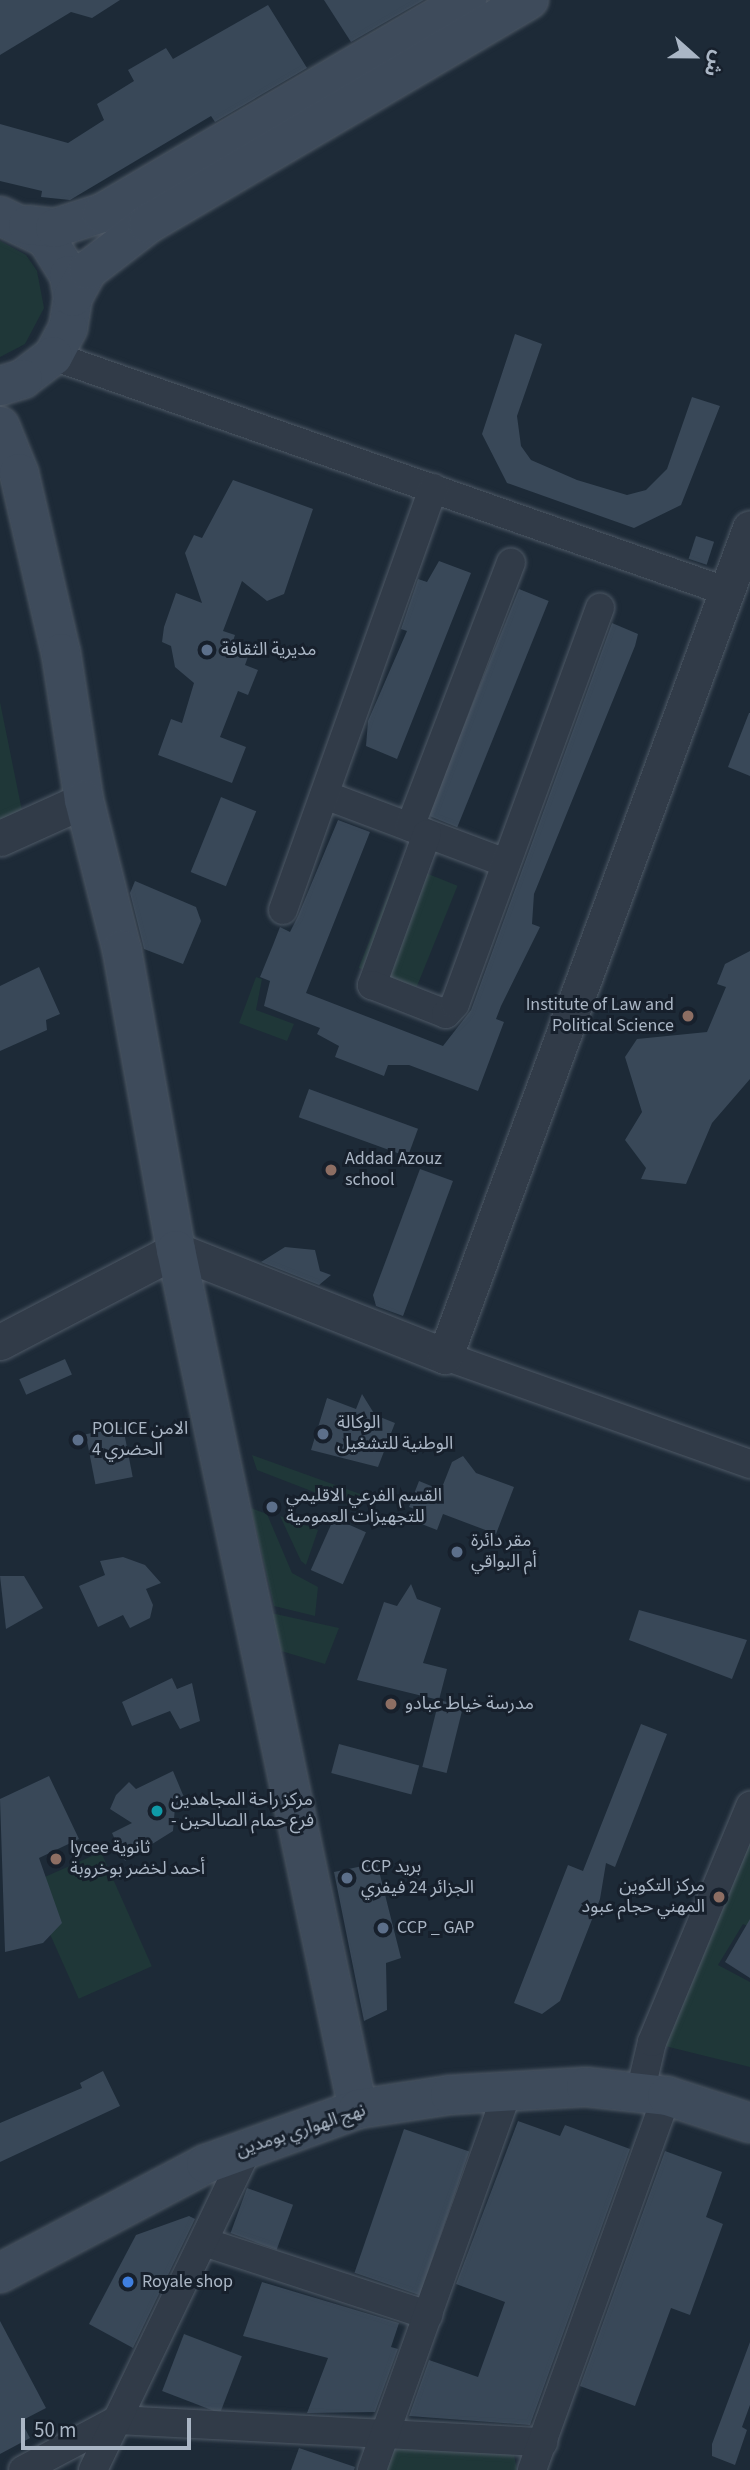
<!DOCTYPE html>
<meta charset="utf-8">
<style>
body{margin:0}
#map{position:relative;width:750px;height:2470px;overflow:hidden;background:#1d2a37;font-family:"Source Sans 3","Noto Sans Arabic",sans-serif}
div>[style]{position:absolute}
[style*='--x']{left:calc(var(--x)*1px);top:calc(var(--y)*1px);width:calc(var(--w)*1px);rotate:calc(var(--a)*1deg)}
.green>*{inset:0;background:#1f3738;transform-origin:0 0}
.building>*{inset:0;background:#394858;transform-origin:0 0}
.roads{filter:drop-shadow(0 0 2px #4e5966) drop-shadow(0 0 2px #4e5966)}
.minor>*{height:28px;margin:-14px;padding:0 14px;transform-origin:14px;border-radius:14px;background:#313b48}
.tertiary>*{height:35px;margin:-17.5px;padding:0 17.5px;transform-origin:17.5px;border-radius:17.5px;background:#313b48}
.secondary>*{height:38px;margin:-19px;padding:0 19px;transform-origin:19px;border-radius:19px;background:#3e4b5b}
.dots>*{width:19px;height:19px;translate:-50% -50%;box-sizing:border-box;border:4px solid #17202c;border-radius:50%}
span{translate:-50% -50%;white-space:nowrap;text-align:center;line-height:1.15;-webkit-text-stroke:6px #17202c;paint-order:stroke}
.poi-label{font-size:18px;color:#aab6c5}
.left{translate:0 -50%;text-align:left}
.right{translate:-100% -50%;text-align:right}
.street-label{font-size:18px;color:#aab6c5}
.north{position:absolute;left:659px;top:21px;width:70px;height:70px;-webkit-text-stroke:5px #17202c;paint-order:stroke;rotate:111deg;font-size:19px;font-weight:700;line-height:28px;text-align:center;color:#aab6c5}
.north::after{content:'';display:block;margin:auto;width:24px;height:32px;background:#aab6c5;clip-path:polygon(50% 0,100% 100%,50% 72%,0 100%)}
.scale{position:absolute;left:21px;top:2418px;width:170px;height:32px;box-sizing:border-box;border:4px solid #aab6c5;border-top:0;padding-left:9px;font-size:21px;line-height:24px;white-space:nowrap;color:#aab6c5;-webkit-text-stroke:5px #17202c;paint-order:stroke}
</style>
<div id="map">
<div class="green">
<div style="clip-path:polygon(0 241px,26px 255px,37px 271px,44px 308px,25px 344px,0 357px)"></div>
<div style="clip-path:polygon(0 702px,22px 811px,0 821px)"></div>
<div style="left:401px;top:863px;width:61px;height:113px;rotate:22deg"></div>
<div style="clip-path:polygon(256px 977px,262px 979px,256px 1010px,294px 1024px,287px 1041px,239px 1023px)"></div>
<div style="clip-path:polygon(252px 1455px,363px 1495px,358px 1509px,257px 1470px)"></div>
<div style="clip-path:polygon(251px 1508px,267px 1514px,292px 1573px,318px 1587px,315px 1616px,274px 1606px)"></div>
<div style="clip-path:polygon(280px 1516px,318px 1530px,306px 1565px,301px 1561px)"></div>
<div style="clip-path:polygon(271px 1613px,339px 1628px,325px 1664px,281px 1651px)"></div>
<div style="clip-path:polygon(750px 1833px,750px 1927px,743px 1924px,718px 1965px,750px 1982px,750px 2067px,665px 2046px)"></div>
<div style="left:101px;top:1852px;width:125px;height:80px;rotate:66deg"></div>
<div style="clip-path:polygon(390px 2442px,514px 2455px,517px 2470px,382px 2470px)"></div>
</div>
<div class="building">
<div style="clip-path:polygon(0 0,120px 0,92px 18px,71px 12px,0 55px)"></div>
<div style="clip-path:polygon(324px 0,424px 0,351px 42px)"></div>
<div style="clip-path:polygon(268px 5px,307px 68px,215px 122px,211px 116px,70px 200px,41px 197px,42px 191px,0 181px,0 124px,68px 143px,104px 120px,97px 104px,134px 81px,128px 70px,166px 48px,173px 59px)"></div>
<div style="clip-path:polygon(515px 334px,542px 344px,517px 416px,521px 446px,531px 460px,577px 480px,627px 495px,646px 490px,667px 469px,692px 397px,720px 406px,681px 505px,634px 528px,507px 483px,482px 434px)"></div>
<div style="clip-path:polygon(233px 480px,313px 509px,284px 594px,267px 601px,242px 581px,223px 631px,235px 635px,231px 647px,249px 654px,245px 665px,258px 670px,248px 695px,238px 691px,220px 737px,246px 747px,232px 783px,158px 755px,171px 719px,182px 723px,194px 683px,175px 667px,171px 646px,162px 642px,164px 627px,176px 593px,202px 603px,185px 553px,194px 535px,202px 538px)"></div>
<div style="left:696px;top:536px;width:19px;height:24px;rotate:18deg"></div>
<div style="clip-path:polygon(439px 561px,471px 573px,397px 759px,366px 746px,368px 721px,407px 631px,401px 629px,418px 579px,427px 582px)"></div>
<div style="left:519px;top:589px;width:32px;height:244px;rotate:22deg"></div>
<div style="clip-path:polygon(612px 623px,638px 634px,635px 646px,534px 894px,532px 924px,540px 927px,501px 1006px,496px 1019px,504px 1022px,478px 1091px,409px 1065px,388px 1065px,384px 1076px,335px 1057px,339px 1046px,317px 1034px,320px 1028px,264px 1006px,270px 981px,260px 977px,273px 945px,280px 927px,290px 932px,298px 916px,338px 820px,370px 832px,306px 993px,443px 1046px,471px 1010px)"></div>
<div style="clip-path:polygon(749px 713px,750px 713px,750px 776px,728px 767px)"></div>
<div style="left:221px;top:797px;width:38px;height:81px;rotate:22deg"></div>
<div style="clip-path:polygon(135px 881px,196px 907px,201px 921px,183px 964px,144px 949px,130px 893px)"></div>
<div style="clip-path:polygon(750px 951px,750px 1079px,712px 1123px,686px 1184px,641px 1179px,646px 1168px,625px 1140px,642px 1112px,625px 1057px,637px 1039px,707px 1032px,726px 987px,717px 984px,725px 964px)"></div>
<div style="clip-path:polygon(39px 967px,60px 1014px,46px 1020px,47px 1030px,0 1051px,0 986px)"></div>
<div style="left:309px;top:1089px;width:116px;height:30px;rotate:20deg"></div>
<div style="clip-path:polygon(420px 1169px,453px 1181px,403px 1316px,376px 1306px,373px 1295px)"></div>
<div style="clip-path:polygon(285px 1247px,315px 1250px,320px 1271px,331px 1275px,319px 1285px,261px 1262px)"></div>
<div style="left:65px;top:1359px;width:17px;height:50px;rotate:66deg"></div>
<div style="clip-path:polygon(362px 1394px,375px 1415px,395px 1423px,378px 1467px,311px 1450px,327px 1398px,356px 1409px)"></div>
<div style="left:123px;top:1427px;width:51px;height:38px;rotate:79deg"></div>
<div style="clip-path:polygon(463px 1456px,476px 1473px,514px 1487px,496px 1534px,443px 1514px,437px 1530px,419px 1523px,423px 1512px,409px 1507px,419px 1481px,441px 1490px,452px 1462px)"></div>
<div style="left:334px;top:1518px;width:35px;height:57px;rotate:24deg"></div>
<div style="clip-path:polygon(123px 1557px,145px 1565px,161px 1583px,146px 1589px,153px 1605px,150px 1618px,130px 1628px,123px 1615px,98px 1627px,79px 1586px,105px 1575px,100px 1561px)"></div>
<div style="clip-path:polygon(0 1576px,24px 1576px,43px 1608px,6px 1629px)"></div>
<div style="clip-path:polygon(411px 1584px,417px 1599px,441px 1608px,423px 1663px,447px 1669px,439px 1700px,357px 1680px,384px 1602px,397px 1606px)"></div>
<div style="clip-path:polygon(639px 1610px,747px 1640px,732px 1679px,629px 1640px)"></div>
<div style="clip-path:polygon(172px 1678px,177px 1689px,192px 1683px,200px 1721px,180px 1729px,170px 1711px,132px 1726px,122px 1702px)"></div>
<div style="left:439px;top:1700px;width:25px;height:69px;rotate:14deg"></div>
<div style="clip-path:polygon(641px 1724px,667px 1734px,615px 1867px,606px 1863px,600px 1899px,560px 2001px,542px 2014px,514px 2003px,568px 1865px,583px 1871px)"></div>
<div style="left:339px;top:1744px;width:83px;height:30px;rotate:15deg"></div>
<div style="clip-path:polygon(173px 1771px,186px 1802px,175px 1807px,173px 1831px,125px 1861px,112px 1833px,132px 1823px,110px 1809px,116px 1795px,129px 1782px,136px 1789px)"></div>
<div style="clip-path:polygon(49px 1776px,79px 1839px,39px 1858px,62px 1923px,43px 1943px,5px 1952px,0 1799px)"></div>
<div style="clip-path:polygon(377px 1863px,401px 1958px,386px 1963px,387px 2010px,364px 2021px,334px 1872px)"></div>
<div style="clip-path:polygon(750px 1919px,750px 1978px,725px 1962px)"></div>
<div style="clip-path:polygon(103px 2071px,120px 2106px,0 2162px,0 2123px,82px 2088px,80px 2083px)"></div>
<div style="clip-path:polygon(518px 2121px,560px 2136px,565px 2125px,630px 2149px,530px 2425px,409px 2416px,429px 2360px,478px 2377px,505px 2302px,456px 2284px)"></div>
<div style="left:404px;top:2129px;width:69px;height:152px;rotate:19deg"></div>
<div style="clip-path:polygon(665px 2151px,722px 2172px,706px 2217px,723px 2224px,690px 2315px,671px 2308px,635px 2406px,580px 2386px)"></div>
<div style="left:247px;top:2188px;width:49px;height:48px;rotate:20deg"></div>
<div style="clip-path:polygon(189px 2216px,195px 2219px,133px 2348px,89px 2324px,136px 2235px)"></div>
<div style="clip-path:polygon(262px 2282px,399px 2323px,391px 2347px,398px 2349px,375px 2412px,307px 2413px,328px 2358px,243px 2336px)"></div>
<div style="clip-path:polygon(0 2321px,46px 2408px,21px 2421px,30px 2438px,0 2454px)"></div>
<div style="left:184px;top:2334px;width:62px;height:61px;rotate:21deg"></div>
<div style="clip-path:polygon(750px 2342px,750px 2405px,742px 2427px,747px 2430px,735px 2465px,712px 2456px,712px 2444px)"></div>
<div style="clip-path:polygon(299px 2448px,355px 2467px,354px 2470px,291px 2470px)"></div>
</div>
<div class="roads">
<div class="minor">
<div style="--x:53;--y:356;--w:712;--a:19.27"></div>
<div style="--x:325;--y:795;--w:190;--a:20.6"></div>
<div style="--x:410;--y:827;--w:283;--a:-69.1"></div>
<div style="--x:427;--y:834;--w:161;--a:110"></div>
<div style="--x:372;--y:985;--w:79;--a:21.4"></div>
<div style="--x:446;--y:1014;--w:13;--a:-48"></div>
<div style="--x:455;--y:1004;--w:422;--a:-69.9"></div>
<div style="--x:283;--y:910;--w:448;--a:-70.4"></div>
<div style="--x:445;--y:1356;--w:324;--a:19.5"></div>
<div style="--x:640;--y:2093;--w:52;--a:-76.8"></div>
<div style="--x:652;--y:2042;--w:256;--a:-67.4"></div>
<div style="--x:204;--y:2242;--w:236;--a:18.1"></div>
<div style="--x:23;--y:2470;--w:106;--a:-28"></div>
<div style="--x:117;--y:2420;--w:427;--a:3"></div>
<div style="--x:93;--y:2470;--w:360;--a:-64.3"></div>
<div style="--x:372;--y:2470;--w:403;--a:-70.3"></div>
<div style="--x:532;--y:2470;--w:398;--a:-70.2"></div>
</div>
<div class="tertiary">
<div style="--x:0;--y:838;--w:92;--a:-24.3"></div>
<div style="--x:0;--y:1342;--w:199;--a:-27.6"></div>
<div style="--x:176;--y:1250;--w:289;--a:21.5"></div>
<div style="--x:445;--y:1356;--w:882;--a:-69.78"></div>
</div>
<div class="secondary">
<div style="--x:0;--y:216;--w:51;--a:25.6"></div>
<div style="--x:46;--y:238;--w:44;--a:58.1"></div>
<div style="--x:69;--y:275;--w:22;--a:80"></div>
<div style="--x:73;--y:297;--w:31;--a:99"></div>
<div style="--x:68;--y:328;--w:32;--a:118"></div>
<div style="--x:53;--y:356;--w:38;--a:143"></div>
<div style="--x:23;--y:379;--w:24;--a:163"></div>
<div style="--x:28;--y:225;--w:27;--a:6"></div>
<div style="--x:55;--y:228;--w:49;--a:-17.7"></div>
<div style="--x:102;--y:213;--w:423;--a:-30.3"></div>
<div style="--x:73;--y:297;--w:31;--a:-61"></div>
<div style="--x:88;--y:270;--w:76;--a:-37.5"></div>
<div style="--x:148;--y:224;--w:442;--a:-30.5"></div>
<div style="--x:0;--y:426;--w:51;--a:68"></div>
<div style="--x:19;--y:473;--w:185;--a:76.9"></div>
<div style="--x:61;--y:653;--w:149;--a:81.1"></div>
<div style="--x:84;--y:800;--w:155;--a:75.8"></div>
<div style="--x:122;--y:950;--w:305;--a:79.8"></div>
<div style="--x:176;--y:1250;--w:878;--a:78.04"></div>
<div style="--x:0;--y:2273;--w:233;--a:-27.9"></div>
<div style="--x:206;--y:2164;--w:162;--a:-19.9"></div>
<div style="--x:358;--y:2109;--w:93;--a:-8.7"></div>
<div style="--x:450;--y:2095;--w:136;--a:-3.4"></div>
<div style="--x:586;--y:2087;--w:81;--a:6.3"></div>
<div style="--x:667;--y:2096;--w:87;--a:18"></div>
</div>
</div>
<div class="dots">
<div style="left:207px;top:650px;background:#5c6f8a"></div>
<div style="left:688px;top:1016px;background:#8d6e63"></div>
<div style="left:331px;top:1170px;background:#8d6e63"></div>
<div style="left:323px;top:1434px;background:#5c6f8a"></div>
<div style="left:78px;top:1440px;background:#5c6f8a"></div>
<div style="left:272px;top:1507px;background:#5c6f8a"></div>
<div style="left:457px;top:1552px;background:#5c6f8a"></div>
<div style="left:391px;top:1704px;background:#8d6e63"></div>
<div style="left:157px;top:1811px;background:#0f9aa8"></div>
<div style="left:56px;top:1859px;background:#8d6e63"></div>
<div style="left:347px;top:1878px;background:#5c6f8a"></div>
<div style="left:719px;top:1897px;background:#8d6e63"></div>
<div style="left:383px;top:1928px;background:#5c6f8a"></div>
<div style="left:128px;top:2282px;background:#3f7fe0"></div>
</div>
<div class="poi-label">
<span class="left" style="left:221px;top:650px">مديرية الثقافة</span>
<span class="right" style="left:674px;top:1016px">Institute of Law and<br>Political Science</span>
<span class="left" style="left:345px;top:1170px">Addad Azouz<br>school</span>
<span class="left" style="left:337px;top:1434px">الوكالة<br>الوطنية للتشغيل</span>
<span class="left" style="left:92px;top:1440px">POLICE الامن<br>الحضري 4</span>
<span class="left" style="left:286px;top:1507px">القسم الفرعي الاقليمي<br>للتجهيزات العمومية</span>
<span class="left" style="left:471px;top:1552px">مقر دائرة<br>أم البواقي</span>
<span class="left" style="left:405px;top:1704px">مدرسة خياط عبادو</span>
<span class="left" style="left:171px;top:1811px">مركز راحة المجاهدين<br>- فرع حمام الصالحين</span>
<span class="left" style="left:70px;top:1859px">lycee ثانوية<br>أحمد لخضر بوخروبة</span>
<span class="left" style="left:361px;top:1878px">CCP بريد<br>الجزائر 24 فيفري</span>
<span class="right" style="left:705px;top:1897px">مركز التكوين<br>المهني حجام عبود</span>
<span class="left" style="left:397px;top:1928px">CCP _ GAP</span>
<span class="left" style="left:142px;top:2282px">Royale shop</span>
</div>
<div class="street-label">
<span style="left:301px;top:2131px;rotate:-18deg">نهج الهواري بومدين</span>
</div>
<div class="north">ش</div>
<div class="scale">50 m</div>
</div>
